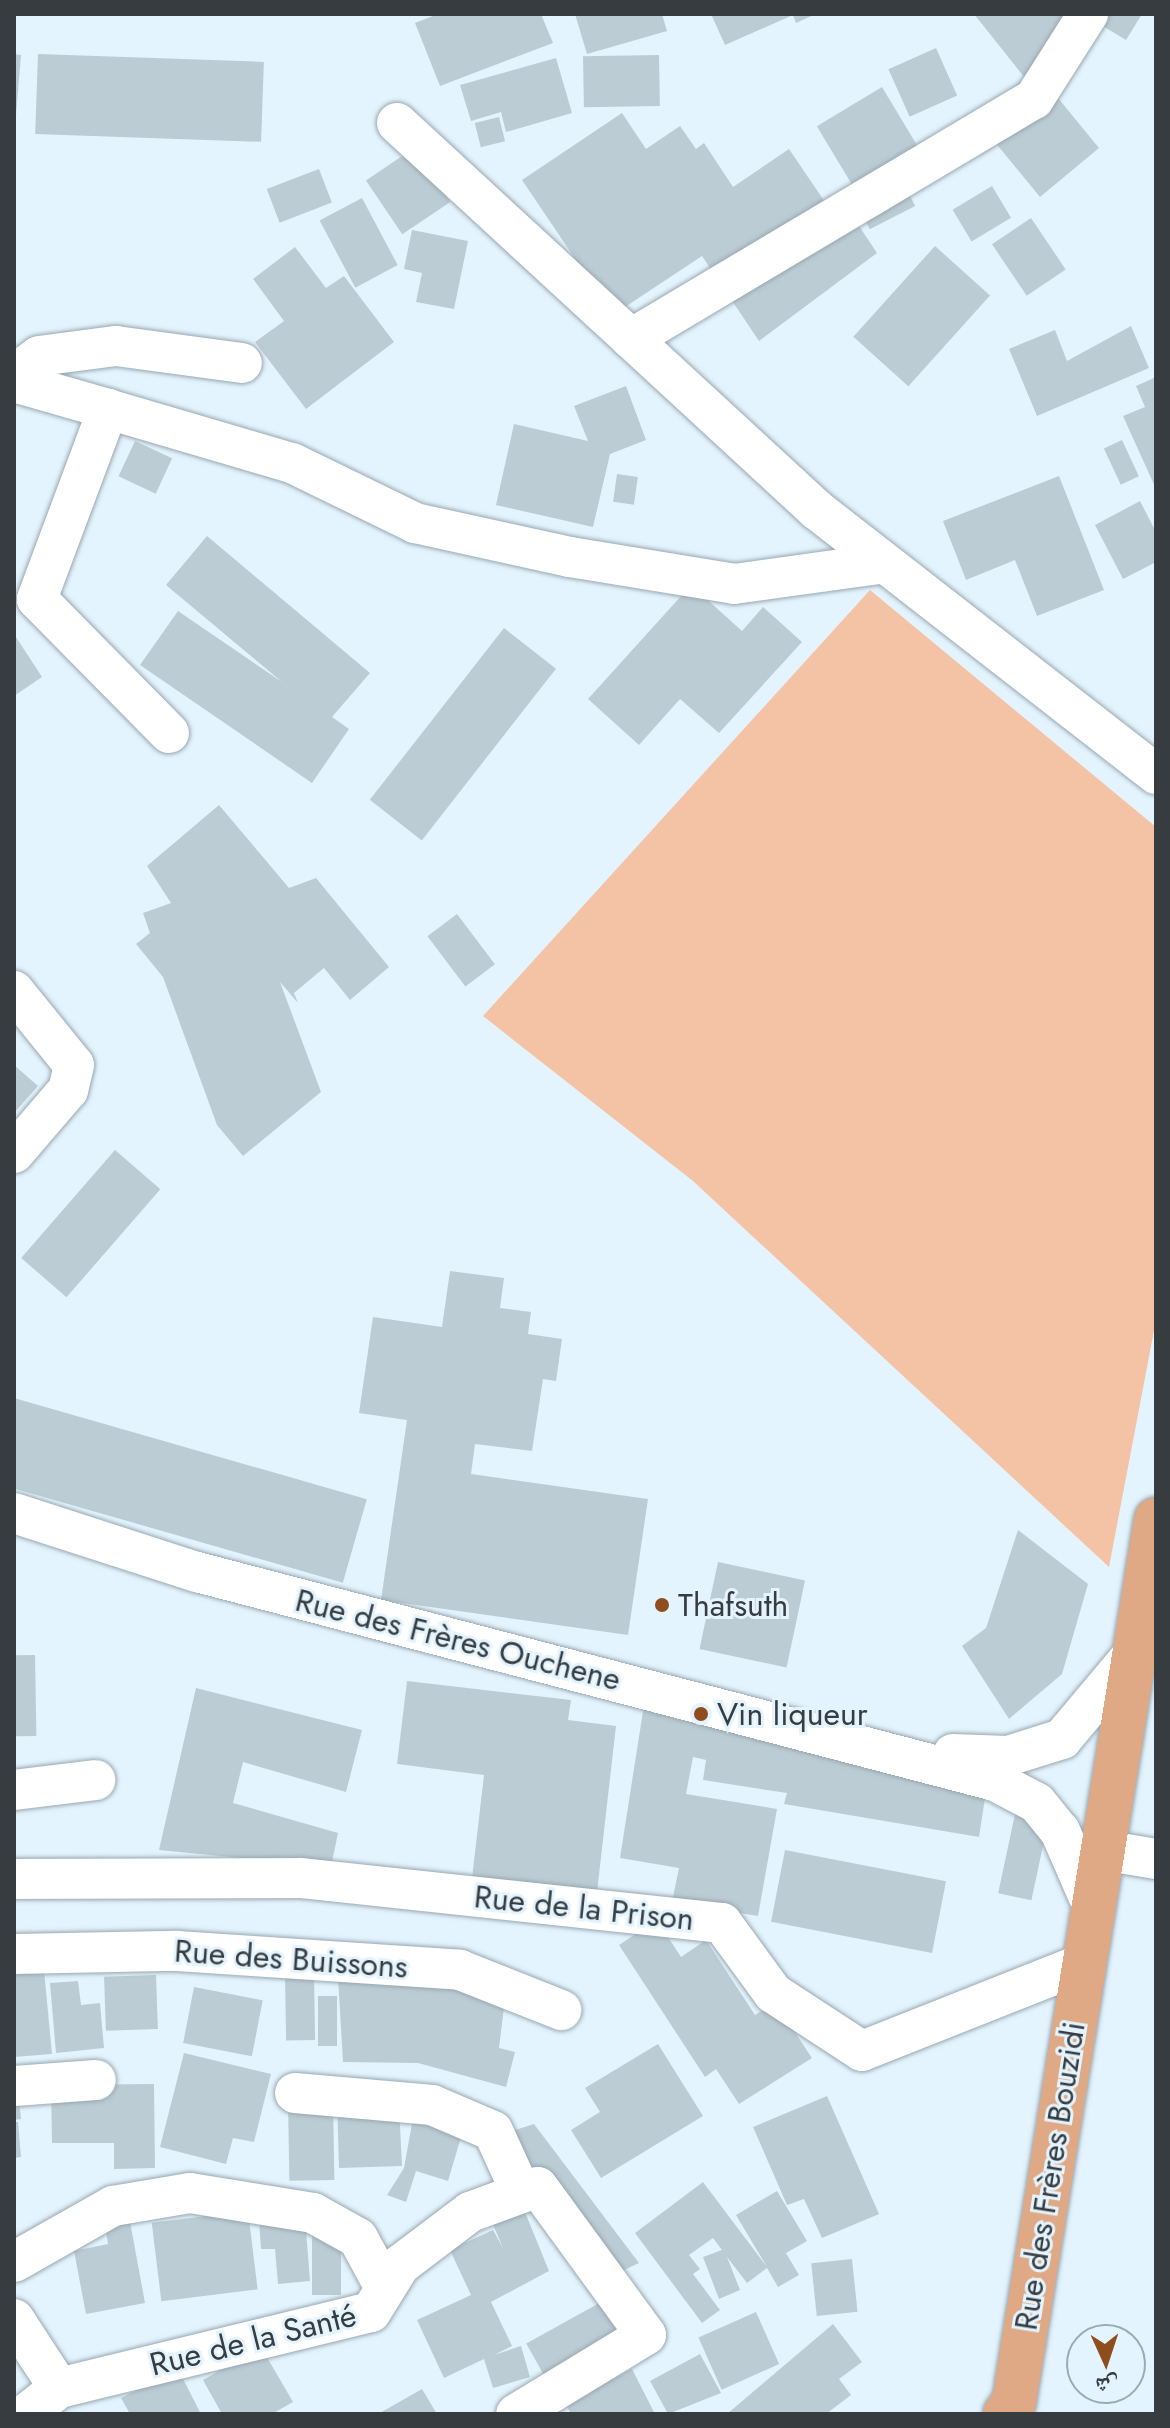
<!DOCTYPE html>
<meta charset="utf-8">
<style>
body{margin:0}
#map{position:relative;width:1170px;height:2428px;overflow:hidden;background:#e4f4fe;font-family:Jost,"Noto Naskh Arabic",sans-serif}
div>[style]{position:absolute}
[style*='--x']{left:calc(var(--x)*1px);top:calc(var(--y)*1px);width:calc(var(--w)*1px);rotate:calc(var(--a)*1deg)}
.green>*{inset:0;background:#f4c2a4}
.building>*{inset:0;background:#bcccd5;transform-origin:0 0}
.roads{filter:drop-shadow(0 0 2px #98a7b0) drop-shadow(0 0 2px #98a7b0)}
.minor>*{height:40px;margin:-20px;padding:0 20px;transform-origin:20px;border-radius:20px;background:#fff}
.major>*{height:44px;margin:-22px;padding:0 22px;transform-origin:22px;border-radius:22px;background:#dea984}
.dots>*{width:22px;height:22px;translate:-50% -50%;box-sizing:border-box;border:4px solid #e4f4fe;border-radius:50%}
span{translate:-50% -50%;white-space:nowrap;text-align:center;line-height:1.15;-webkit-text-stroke:6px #e4f4fe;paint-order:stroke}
.poi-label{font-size:32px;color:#363c40}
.left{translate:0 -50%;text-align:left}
.street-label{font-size:32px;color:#363c40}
.frame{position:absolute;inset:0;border:16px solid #363c40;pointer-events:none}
.north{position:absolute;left:1066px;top:2324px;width:80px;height:80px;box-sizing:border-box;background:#e4f4fe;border:2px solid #9eaab2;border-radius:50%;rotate:177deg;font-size:22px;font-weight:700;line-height:32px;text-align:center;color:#363c40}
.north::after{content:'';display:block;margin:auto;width:28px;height:36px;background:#8f4c1c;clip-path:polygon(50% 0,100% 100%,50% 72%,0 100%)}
</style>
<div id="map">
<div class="green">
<div style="clip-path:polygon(870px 590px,1156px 827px,1156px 1320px,1109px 1567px,693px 1181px,483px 1016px)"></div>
</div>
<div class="building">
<div style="clip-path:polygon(438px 14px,541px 14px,553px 43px,440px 86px,415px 23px)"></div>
<div style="clip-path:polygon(575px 14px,662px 14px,667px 31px,587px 54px)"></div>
<div style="clip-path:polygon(711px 14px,816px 14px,796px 23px,793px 15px,725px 45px)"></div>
<div style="clip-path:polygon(974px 14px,1069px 14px,1035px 70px,1099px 148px,1040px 197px,975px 118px,1025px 78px)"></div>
<div style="clip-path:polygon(1083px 14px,1142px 14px,1126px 40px)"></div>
<div style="left:936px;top:48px;width:52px;height:52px;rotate:66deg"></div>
<div style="clip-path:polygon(14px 54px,21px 55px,16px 115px,14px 115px)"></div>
<div style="left:38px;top:54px;width:226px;height:80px;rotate:2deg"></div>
<div style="left:659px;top:55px;width:51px;height:76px;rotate:89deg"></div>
<div style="clip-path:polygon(556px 58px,572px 113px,506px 132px,501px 112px,471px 121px,460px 85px)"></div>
<div style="left:882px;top:87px;width:72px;height:76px;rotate:59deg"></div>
<div style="clip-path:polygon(622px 113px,646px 149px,680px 126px,696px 149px,704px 143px,733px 187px,789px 149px,825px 202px,837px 193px,877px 253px,759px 341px,702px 256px,613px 315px,522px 180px)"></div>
<div style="left:499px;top:117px;width:25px;height:25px;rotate:76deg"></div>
<div style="left:414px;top:148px;width:65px;height:58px;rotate:56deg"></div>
<div style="left:319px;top:169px;width:36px;height:56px;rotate:69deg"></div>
<div style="left:992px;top:186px;width:37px;height:46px;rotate:59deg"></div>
<div style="left:907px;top:190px;width:18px;height:51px;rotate:63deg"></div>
<div style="left:362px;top:198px;width:76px;height:48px;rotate:62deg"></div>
<div style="left:1031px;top:218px;width:62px;height:47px;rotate:56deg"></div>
<div style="clip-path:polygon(412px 230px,468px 241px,454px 309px,416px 302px,422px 273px,404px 269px)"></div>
<div style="left:935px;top:246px;width:74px;height:122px;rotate:42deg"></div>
<div style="clip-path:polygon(295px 247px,326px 288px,344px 276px,394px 342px,306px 409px,255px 342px,284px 321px,253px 279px)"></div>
<div style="clip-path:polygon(1131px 326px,1149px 368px,1037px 416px,1009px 349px,1055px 330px,1067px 361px)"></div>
<div style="clip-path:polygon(1156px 377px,1156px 489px,1123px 416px,1145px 407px,1136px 386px)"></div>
<div style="clip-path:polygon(626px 386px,646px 440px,610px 454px,593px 527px,496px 505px,514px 424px,588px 441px,574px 406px)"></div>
<div style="left:1122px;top:440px;width:40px;height:20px;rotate:65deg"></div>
<div style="left:135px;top:441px;width:41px;height:39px;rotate:25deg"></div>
<div style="left:617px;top:474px;width:21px;height:28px;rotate:8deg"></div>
<div style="clip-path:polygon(1059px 476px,1104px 590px,1037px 616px,1015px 560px,966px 580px,943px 521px)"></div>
<div style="clip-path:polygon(1140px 501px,1156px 532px,1156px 562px,1123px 579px,1095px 525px)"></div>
<div style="clip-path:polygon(207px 536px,370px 673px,332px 717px,349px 729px,312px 783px,140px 665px,178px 611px,282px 682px,166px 585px)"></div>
<div style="clip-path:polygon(691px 585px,742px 631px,763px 607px,802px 642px,719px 733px,680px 699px,639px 745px,588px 699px)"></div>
<div style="left:504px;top:628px;width:66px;height:218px;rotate:38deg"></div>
<div style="clip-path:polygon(14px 634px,42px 677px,14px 696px)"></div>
<div style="clip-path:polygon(219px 805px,289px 888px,316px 878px,389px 967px,350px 1000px,324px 968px,294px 993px,298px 1003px,280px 982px,321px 1092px,243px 1156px,217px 1125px,163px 977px,136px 944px,150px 933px,143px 913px,171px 903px,147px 866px)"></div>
<div style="left:457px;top:914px;width:63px;height:37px;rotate:53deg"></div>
<div style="clip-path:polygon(14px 1065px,38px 1086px,14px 1113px)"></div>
<div style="left:115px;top:1150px;width:60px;height:143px;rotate:41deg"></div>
<div style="clip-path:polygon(450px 1271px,504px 1278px,500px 1308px,531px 1312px,528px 1334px,562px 1339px,556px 1381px,543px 1379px,532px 1451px,475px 1444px,471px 1474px,648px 1499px,628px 1635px,381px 1600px,407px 1420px,359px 1413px,373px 1317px,442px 1327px)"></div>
<div style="left:14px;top:1398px;width:367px;height:87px;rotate:16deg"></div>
<div style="clip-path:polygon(1018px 1530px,1088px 1584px,1062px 1674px,1009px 1719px,962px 1646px,986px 1628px)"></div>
<div style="left:718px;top:1562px;width:89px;height:89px;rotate:12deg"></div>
<div style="left:35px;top:1655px;width:81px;height:21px;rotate:89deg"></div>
<div style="clip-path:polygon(407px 1681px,571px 1700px,568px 1720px,616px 1726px,596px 1901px,471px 1887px,484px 1775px,397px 1764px)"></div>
<div style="clip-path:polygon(196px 1688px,362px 1730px,346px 1792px,243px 1762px,233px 1803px,338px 1833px,331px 1867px,159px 1850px)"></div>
<div style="clip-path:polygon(646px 1692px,987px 1785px,979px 1837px,784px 1804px,787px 1793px,703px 1780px,706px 1760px,693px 1757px,686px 1794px,777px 1809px,758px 1916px,672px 1902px,679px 1868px,620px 1858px)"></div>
<div style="left:1015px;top:1814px;width:34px;height:81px;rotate:12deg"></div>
<div style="left:785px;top:1850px;width:164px;height:73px;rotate:11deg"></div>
<div style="clip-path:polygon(657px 1920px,681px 1957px,706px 1940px,755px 2015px,775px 2002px,812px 2058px,739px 2104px,716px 2069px,705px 2077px,619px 1945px)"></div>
<div style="clip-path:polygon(43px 1960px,52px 2054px,14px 2057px,14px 1963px)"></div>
<div style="left:156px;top:1975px;width:54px;height:52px;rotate:88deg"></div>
<div style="left:314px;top:1975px;width:65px;height:29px;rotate:89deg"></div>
<div style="clip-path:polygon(338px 1977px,444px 1982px,505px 1999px,499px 2048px,515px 2052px,506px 2087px,418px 2063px,343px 2062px)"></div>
<div style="clip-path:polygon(78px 1981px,81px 2005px,100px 2003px,104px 2048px,56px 2053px,50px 1983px)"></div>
<div style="left:194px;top:1987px;width:70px;height:57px;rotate:11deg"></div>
<div style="left:318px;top:1996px;width:19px;height:50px"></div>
<div style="clip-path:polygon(658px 2044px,703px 2116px,601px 2178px,571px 2130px,600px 2112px,585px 2088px)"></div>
<div style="clip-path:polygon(184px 2053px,271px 2074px,254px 2142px,233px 2138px,226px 2164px,160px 2147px)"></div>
<div style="clip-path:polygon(154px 2084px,155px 2168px,114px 2169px,114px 2143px,52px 2143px,51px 2085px)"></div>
<div style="clip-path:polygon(14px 2091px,18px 2091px,21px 2119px,14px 2120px)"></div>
<div style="clip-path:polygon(827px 2096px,879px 2214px,822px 2238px,804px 2199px,787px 2205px,753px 2127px)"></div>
<div style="clip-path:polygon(337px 2098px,399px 2105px,402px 2166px,339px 2168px)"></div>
<div style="left:333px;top:2101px;width:79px;height:45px;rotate:89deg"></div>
<div style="clip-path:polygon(415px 2107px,461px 2137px,448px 2181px,416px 2171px,406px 2202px,387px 2195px,404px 2168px)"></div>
<div style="clip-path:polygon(14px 2122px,18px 2122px,21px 2157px,14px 2158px)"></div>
<div style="clip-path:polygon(534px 2124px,639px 2263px,609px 2277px,506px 2133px)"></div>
<div style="clip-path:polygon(703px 2182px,767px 2267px,736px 2215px,777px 2191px,807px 2241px,786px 2253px,799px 2275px,778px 2287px,767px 2268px,747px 2283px,727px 2257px,740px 2290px,719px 2299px,703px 2257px,722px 2250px,713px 2238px,689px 2255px,700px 2269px,693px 2274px,720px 2310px,702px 2323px,635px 2233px)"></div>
<div style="clip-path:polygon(518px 2195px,549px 2271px,491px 2302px,512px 2346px,494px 2355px,521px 2346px,530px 2377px,493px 2388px,484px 2359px,444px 2378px,417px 2320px,471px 2295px,450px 2250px,493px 2230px,503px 2248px,486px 2208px)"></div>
<div style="left:248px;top:2211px;width:79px;height:97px;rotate:83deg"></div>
<div style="clip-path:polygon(129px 2216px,145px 2303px,86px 2314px,74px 2251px,108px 2244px,104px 2221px)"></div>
<div style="clip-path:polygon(305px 2217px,310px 2281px,278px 2284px,275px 2249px,261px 2249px,259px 2220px)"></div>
<div style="left:341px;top:2233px;width:62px;height:29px;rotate:90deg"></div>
<div style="left:852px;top:2259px;width:53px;height:41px;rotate:84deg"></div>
<div style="left:612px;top:2296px;width:37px;height:98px;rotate:61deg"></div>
<div style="left:756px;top:2312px;width:57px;height:63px;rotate:66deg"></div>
<div style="clip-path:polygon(833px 2324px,862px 2362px,839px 2379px,851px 2395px,826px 2414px,727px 2414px)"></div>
<div style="clip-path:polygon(261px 2347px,293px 2402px,272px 2414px,222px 2414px,203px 2380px)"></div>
<div style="clip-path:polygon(700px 2354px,721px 2393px,668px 2414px,650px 2381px)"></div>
<div style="clip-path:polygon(178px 2369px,201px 2414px,130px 2414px,121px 2398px)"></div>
<div style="clip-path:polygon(632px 2369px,655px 2414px,571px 2414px,565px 2403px)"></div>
<div style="clip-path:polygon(422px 2389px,437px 2414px,378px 2414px)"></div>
</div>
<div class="roads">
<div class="minor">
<div style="--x:397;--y:123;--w:571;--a:42.66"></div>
<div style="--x:817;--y:510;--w:430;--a:37.9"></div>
<div style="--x:631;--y:339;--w:469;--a:-30.8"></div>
<div style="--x:1034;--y:99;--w:101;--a:-57.6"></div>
<div style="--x:14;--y:375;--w:31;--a:-37"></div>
<div style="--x:39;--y:356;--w:78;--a:-7.4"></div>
<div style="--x:116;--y:346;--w:127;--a:7.7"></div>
<div style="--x:14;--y:382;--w:98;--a:16"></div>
<div style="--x:169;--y:733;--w:188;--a:-134.6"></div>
<div style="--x:37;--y:599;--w:203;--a:-69.5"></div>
<div style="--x:108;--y:409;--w:192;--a:16.4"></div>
<div style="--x:292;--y:463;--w:137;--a:26"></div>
<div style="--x:415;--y:523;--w:159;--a:12.4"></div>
<div style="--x:570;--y:557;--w:166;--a:9.3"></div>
<div style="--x:734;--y:584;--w:152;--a:-7.9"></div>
<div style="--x:14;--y:991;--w:95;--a:51"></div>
<div style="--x:74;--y:1065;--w:26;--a:103"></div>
<div style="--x:68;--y:1090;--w:83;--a:130.6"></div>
<div style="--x:14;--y:1513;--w:192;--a:17.9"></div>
<div style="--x:197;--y:1572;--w:825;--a:14.68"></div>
<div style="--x:995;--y:1781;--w:47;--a:27.6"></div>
<div style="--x:1037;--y:1803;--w:36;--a:51"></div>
<div style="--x:1060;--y:1831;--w:83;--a:66.5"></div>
<div style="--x:953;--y:1754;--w:55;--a:2.1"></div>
<div style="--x:1008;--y:1756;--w:57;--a:-17.5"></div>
<div style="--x:1062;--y:1739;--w:114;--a:-50"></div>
<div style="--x:14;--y:1790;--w:82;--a:-7"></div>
<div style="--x:1102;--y:1850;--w:55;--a:9.5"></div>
<div style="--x:14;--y:1879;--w:287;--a:-0.2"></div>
<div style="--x:301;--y:1878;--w:423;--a:6.1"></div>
<div style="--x:722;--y:1923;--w:87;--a:53.9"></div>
<div style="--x:773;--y:1993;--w:106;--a:33.1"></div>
<div style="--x:862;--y:2051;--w:239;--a:-21.6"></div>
<div style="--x:14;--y:1954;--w:163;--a:-1.1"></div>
<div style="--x:177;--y:1951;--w:284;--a:3.8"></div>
<div style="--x:460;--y:1970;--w:109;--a:21.6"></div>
<div style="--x:14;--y:2086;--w:82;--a:-4.2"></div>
<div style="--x:295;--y:2093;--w:138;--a:5"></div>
<div style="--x:432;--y:2105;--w:66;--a:23.1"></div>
<div style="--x:493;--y:2131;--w:63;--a:65.5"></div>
<div style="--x:14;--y:2262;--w:114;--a:-29.5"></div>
<div style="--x:113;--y:2206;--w:78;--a:-9.6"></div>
<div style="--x:190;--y:2193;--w:125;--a:9.2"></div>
<div style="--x:313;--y:2213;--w:51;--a:29.1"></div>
<div style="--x:358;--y:2238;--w:57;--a:61.6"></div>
<div style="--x:14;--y:2319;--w:82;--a:56.9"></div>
<div style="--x:26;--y:2414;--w:42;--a:-38.2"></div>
<div style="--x:59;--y:2388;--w:321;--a:-13.7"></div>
<div style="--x:371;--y:2312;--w:55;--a:-58.3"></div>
<div style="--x:400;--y:2265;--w:88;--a:-37.1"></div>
<div style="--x:470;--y:2212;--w:72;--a:-20.2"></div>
<div style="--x:538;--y:2187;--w:183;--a:53.9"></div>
<div style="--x:646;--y:2335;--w:152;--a:148.7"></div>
</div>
<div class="major">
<div style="--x:1005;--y:2414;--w:15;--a:-53"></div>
<div style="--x:1014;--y:2402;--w:894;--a:-80.86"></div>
</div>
</div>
<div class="dots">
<div style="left:662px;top:1605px;background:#8f4c1c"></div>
<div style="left:701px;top:1714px;background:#8f4c1c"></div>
</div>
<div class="poi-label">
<span class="left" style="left:678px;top:1605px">Thafsuth</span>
<span class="left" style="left:717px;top:1714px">Vin liqueur</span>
</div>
<div class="street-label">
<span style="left:458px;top:1640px;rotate:14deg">Rue des Frères Ouchene</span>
<span style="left:584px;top:1908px;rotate:6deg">Rue de la Prison</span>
<span style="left:291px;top:1959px;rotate:4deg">Rue des Buissons</span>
<span style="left:1050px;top:2176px;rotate:-81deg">Rue des Frères Bouzidi</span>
<span style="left:253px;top:2340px;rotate:-14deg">Rue de la Santé</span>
</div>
<div class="frame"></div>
<div class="north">ش</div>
</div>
